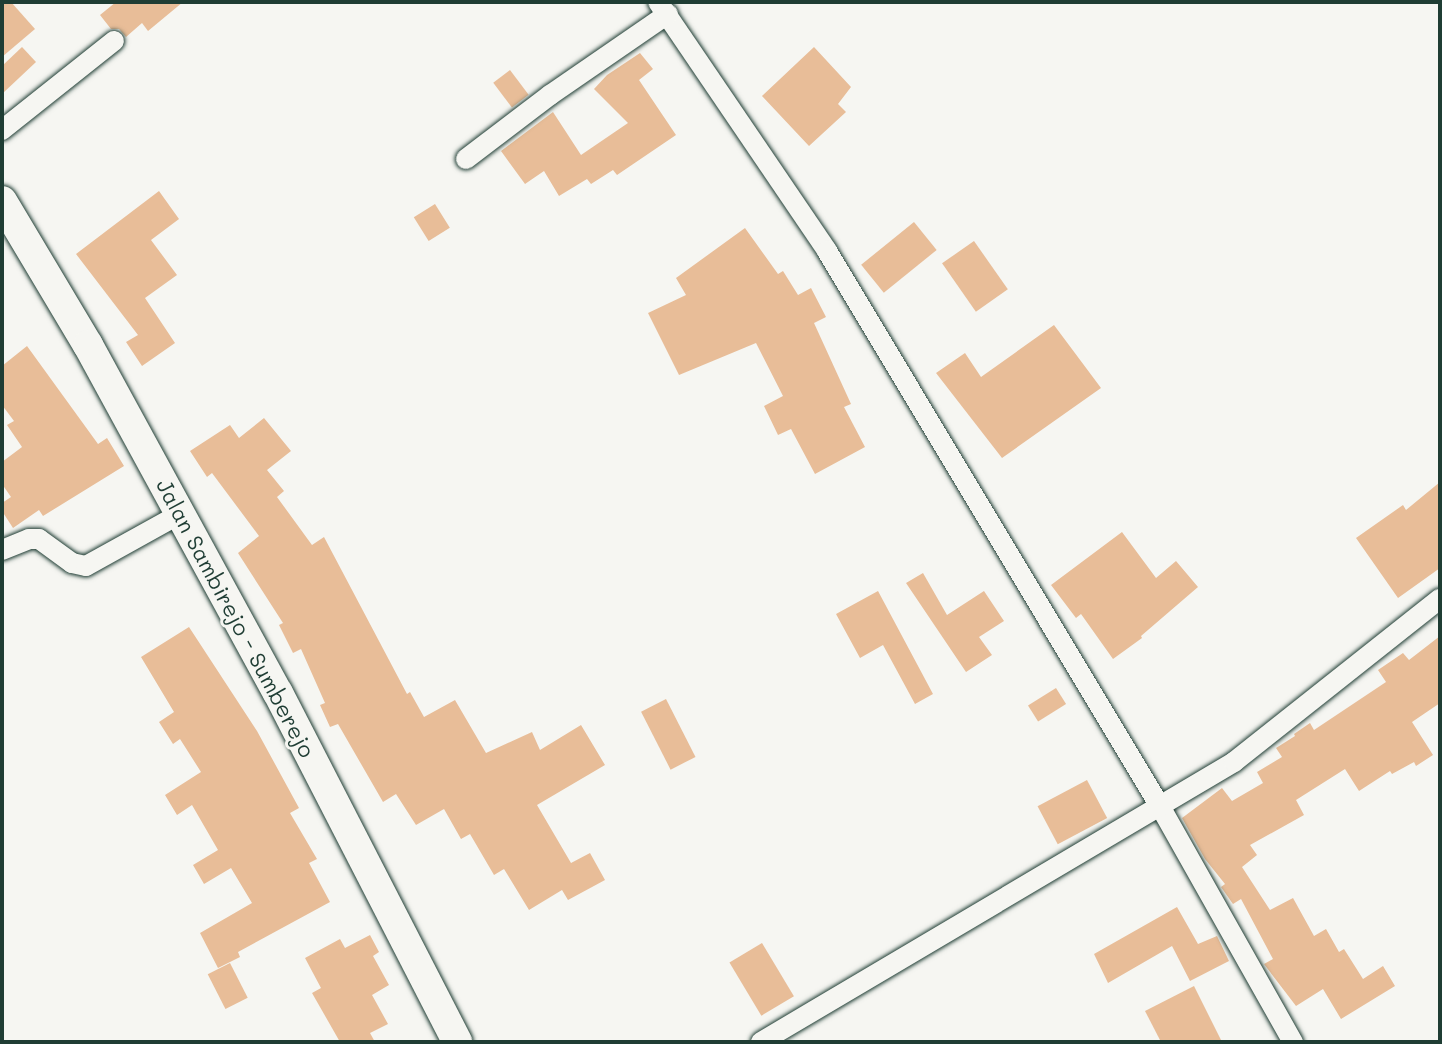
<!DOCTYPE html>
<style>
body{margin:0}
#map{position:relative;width:1442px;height:1044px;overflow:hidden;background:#f6f6f2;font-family:Mali,sans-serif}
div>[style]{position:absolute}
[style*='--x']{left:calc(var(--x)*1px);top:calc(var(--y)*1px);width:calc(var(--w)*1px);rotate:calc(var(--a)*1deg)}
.building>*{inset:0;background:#e8bd98;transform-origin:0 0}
.roads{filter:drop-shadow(0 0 2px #1f3d34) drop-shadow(0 0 2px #1f3d34)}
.minor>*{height:20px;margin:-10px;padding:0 10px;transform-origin:10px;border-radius:10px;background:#f6f6f2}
.secondary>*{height:30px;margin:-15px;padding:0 15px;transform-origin:15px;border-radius:15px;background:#f6f6f2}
span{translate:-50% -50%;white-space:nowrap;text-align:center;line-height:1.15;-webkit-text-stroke:6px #f6f6f2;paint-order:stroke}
.street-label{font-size:22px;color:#1f3d34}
.frame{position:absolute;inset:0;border:4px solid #1f3d34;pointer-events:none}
</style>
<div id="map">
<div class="building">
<div style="clip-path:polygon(2px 2px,11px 2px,35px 29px,2px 57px)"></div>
<div style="clip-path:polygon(116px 2px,183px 2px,148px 31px,142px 23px,126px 37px,119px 29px,111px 29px,100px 15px)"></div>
<div style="clip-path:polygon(22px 47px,36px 62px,2px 94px,2px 66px)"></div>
<div style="clip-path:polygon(814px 47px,851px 87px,838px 104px,846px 112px,809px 146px,762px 96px)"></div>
<div style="clip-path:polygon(640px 53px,653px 69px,639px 80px,676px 135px,617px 175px,613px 170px,591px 184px,587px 179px,559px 196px,544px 171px,525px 184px,501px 151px,553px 112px,581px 155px,628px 123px,594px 89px,607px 75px)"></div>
<div style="left:510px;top:70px;width:31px;height:21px;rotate:53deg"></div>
<div style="clip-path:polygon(159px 191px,179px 219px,151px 240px,177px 275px,145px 298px,175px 343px,142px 366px,126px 342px,138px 335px,76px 254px)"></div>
<div style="left:435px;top:204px;width:28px;height:25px;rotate:58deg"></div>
<div style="left:914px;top:222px;width:36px;height:68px;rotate:51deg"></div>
<div style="clip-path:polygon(745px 228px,778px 274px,783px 271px,798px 295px,811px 288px,826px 317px,814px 323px,851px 404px,844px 407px,865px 447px,815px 474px,791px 429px,778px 435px,764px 406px,783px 396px,756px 343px,679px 375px,648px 313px,686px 295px,676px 278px)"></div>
<div style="left:974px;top:241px;width:59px;height:39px;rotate:55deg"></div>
<div style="clip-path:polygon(1054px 325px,1101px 388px,1002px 458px,936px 373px,965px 353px,981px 377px)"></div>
<div style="clip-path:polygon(27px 346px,98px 444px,107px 438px,124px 466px,43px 516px,39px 510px,13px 528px,2px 511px,2px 503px,11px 497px,2px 484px,2px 462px,22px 447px,7px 425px,14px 421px,2px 405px,2px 366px)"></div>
<div style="clip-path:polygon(264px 418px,291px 451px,267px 470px,284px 491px,277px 497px,312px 545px,324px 537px,407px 694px,410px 692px,424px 717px,455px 700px,486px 753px,532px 732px,540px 750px,581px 725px,605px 765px,537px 805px,571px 863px,590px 853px,605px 880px,568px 900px,562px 890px,529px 910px,504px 869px,494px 875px,470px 834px,461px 839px,444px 809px,416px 825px,396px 794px,383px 802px,338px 724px,330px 727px,320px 705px,325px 703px,301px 649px,293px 653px,279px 625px,283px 623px,238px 553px,259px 536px,212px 473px,207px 477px,190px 451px,230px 425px,239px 438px)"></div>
<div style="clip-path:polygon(1440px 482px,1440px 568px,1398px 598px,1356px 538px,1403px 505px,1406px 510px)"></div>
<div style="clip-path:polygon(1122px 532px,1156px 578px,1176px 561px,1198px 587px,1141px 636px,1142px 638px,1113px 659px,1081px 614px,1076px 618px,1051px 585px)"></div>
<div style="clip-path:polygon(923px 573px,947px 615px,984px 591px,1004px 621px,979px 637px,992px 655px,966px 672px,906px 583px)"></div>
<div style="clip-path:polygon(878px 591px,933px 694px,915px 704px,883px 645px,860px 658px,836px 614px)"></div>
<div style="clip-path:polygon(189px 627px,257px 731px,299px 808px,290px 813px,317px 859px,309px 863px,330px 902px,238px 952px,240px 957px,218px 968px,200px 933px,252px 903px,231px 868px,204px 884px,193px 865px,218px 850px,192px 805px,177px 815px,165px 795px,201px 772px,180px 739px,173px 744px,159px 722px,174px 712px,141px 657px)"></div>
<div style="clip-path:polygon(1440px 636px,1440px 703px,1412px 722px,1433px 755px,1416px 766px,1414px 762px,1392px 774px,1390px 771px,1359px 791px,1345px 769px,1296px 800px,1304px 815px,1250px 845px,1257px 855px,1242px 867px,1270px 910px,1293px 898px,1314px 936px,1326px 929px,1339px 952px,1344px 949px,1363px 979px,1383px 966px,1395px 986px,1341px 1019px,1323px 989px,1296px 1006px,1264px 964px,1273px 959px,1241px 899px,1233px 904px,1221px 887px,1225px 884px,1205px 859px,1182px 818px,1222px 788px,1232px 801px,1263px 783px,1257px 772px,1282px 757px,1276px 748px,1295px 736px,1294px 734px,1310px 723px,1314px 730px,1386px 682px,1378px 670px,1403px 653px,1409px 660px)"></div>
<div style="left:1056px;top:688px;width:19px;height:33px;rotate:58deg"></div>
<div style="left:666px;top:699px;width:65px;height:28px;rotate:63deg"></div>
<div style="left:1087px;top:780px;width:43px;height:56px;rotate:62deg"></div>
<div style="clip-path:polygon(1177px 907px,1198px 944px,1217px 936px,1229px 961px,1190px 981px,1172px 946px,1108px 983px,1094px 954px)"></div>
<div style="clip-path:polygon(370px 935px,379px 952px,373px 956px,389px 985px,372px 995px,388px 1024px,370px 1033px,375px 1042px,340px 1042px,312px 993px,321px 988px,305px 958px,340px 939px,345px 948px)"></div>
<div style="left:762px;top:943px;width:62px;height:38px;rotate:59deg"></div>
<div style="left:230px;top:963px;width:39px;height:25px;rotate:63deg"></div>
<div style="clip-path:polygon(1194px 986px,1222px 1042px,1161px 1042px,1145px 1011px)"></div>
</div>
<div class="roads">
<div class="minor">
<div style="--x:658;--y:2;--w:301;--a:55.8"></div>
<div style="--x:827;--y:251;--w:649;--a:59.05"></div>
<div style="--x:1161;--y:808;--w:269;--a:60.6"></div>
<div style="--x:2;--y:130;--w:143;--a:-38.5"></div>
<div style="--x:466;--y:159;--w:106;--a:-37.3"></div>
<div style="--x:550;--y:95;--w:143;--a:-34.5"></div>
<div style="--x:2;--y:550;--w:29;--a:-22"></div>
<div style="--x:29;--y:539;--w:10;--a:0"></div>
<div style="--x:39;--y:539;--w:41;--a:36"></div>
<div style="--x:72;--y:563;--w:14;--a:12"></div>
<div style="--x:86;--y:566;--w:107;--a:-29"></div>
<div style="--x:761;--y:1042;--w:550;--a:-30.62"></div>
<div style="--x:1234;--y:762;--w:263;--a:-38.4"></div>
</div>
<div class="secondary">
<div style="--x:2;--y:201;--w:168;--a:59.2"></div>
<div style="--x:88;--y:345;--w:396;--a:61.4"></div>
<div style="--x:278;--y:693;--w:392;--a:62.8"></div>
</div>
</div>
<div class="street-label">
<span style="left:236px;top:618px;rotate:62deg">Jalan Sambirejo - Sumberejo</span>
</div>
<div class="frame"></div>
</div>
